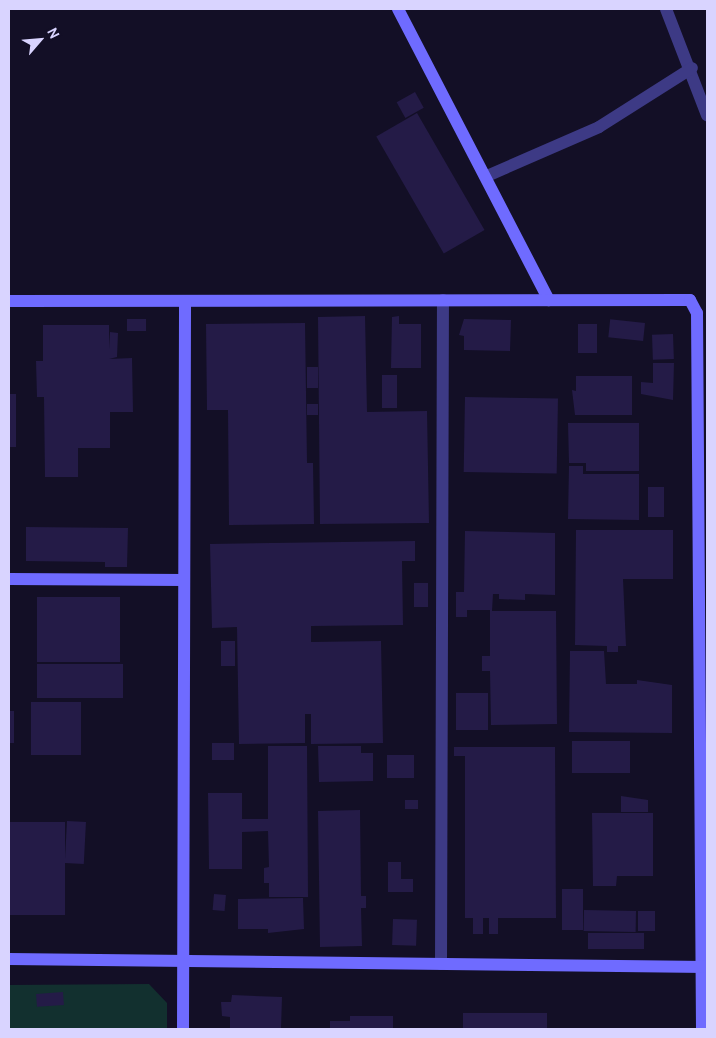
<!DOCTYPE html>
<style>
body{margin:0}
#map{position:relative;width:716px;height:1038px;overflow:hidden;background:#130f26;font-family:Cabin,sans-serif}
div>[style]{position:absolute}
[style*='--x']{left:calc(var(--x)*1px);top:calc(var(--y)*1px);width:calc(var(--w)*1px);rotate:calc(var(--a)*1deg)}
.green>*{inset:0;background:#12302f}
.building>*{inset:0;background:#241b47;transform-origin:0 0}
.street>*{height:12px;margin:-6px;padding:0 6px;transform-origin:6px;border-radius:6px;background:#3d3a85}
.secondary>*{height:12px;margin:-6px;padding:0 6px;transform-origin:6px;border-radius:6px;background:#6f6bff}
span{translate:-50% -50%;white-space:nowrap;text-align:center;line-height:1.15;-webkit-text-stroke:4px #130f26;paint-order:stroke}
.frame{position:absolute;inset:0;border:10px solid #d9d4ff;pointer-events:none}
.north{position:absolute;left:15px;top:15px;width:50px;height:50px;-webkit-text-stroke:4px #130f26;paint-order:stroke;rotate:63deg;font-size:14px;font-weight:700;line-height:20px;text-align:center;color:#d9d4ff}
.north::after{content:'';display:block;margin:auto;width:18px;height:22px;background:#d9d4ff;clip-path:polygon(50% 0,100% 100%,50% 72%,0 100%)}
</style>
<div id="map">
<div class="green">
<div style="clip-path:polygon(149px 984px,167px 1003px,167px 1029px,9px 1029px,9px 985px)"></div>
</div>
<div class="building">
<div style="left:415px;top:92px;width:18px;height:21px;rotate:61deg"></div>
<div style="left:417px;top:113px;width:135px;height:47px;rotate:60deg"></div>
<div style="clip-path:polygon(365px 316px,367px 412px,427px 411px,429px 523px,320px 524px,318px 317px)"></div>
<div style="clip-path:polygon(399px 316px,399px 324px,421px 324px,421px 368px,391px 368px,392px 317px)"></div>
<div style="left:127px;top:319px;width:19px;height:12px"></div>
<div style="clip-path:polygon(464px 319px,511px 320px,510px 351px,464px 350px,464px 336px,459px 335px)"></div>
<div style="clip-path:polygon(305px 323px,307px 463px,313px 463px,314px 524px,229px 525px,228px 410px,207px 410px,206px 324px)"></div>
<div style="left:645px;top:323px;width:18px;height:35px;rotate:96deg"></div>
<div style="left:578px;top:324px;width:19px;height:29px"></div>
<div style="clip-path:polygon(43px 325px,109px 325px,109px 349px,110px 332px,118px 333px,117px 357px,109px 359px,132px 358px,133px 412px,110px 412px,110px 448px,78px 448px,78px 477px,45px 477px,44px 397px,37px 397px,36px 361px,43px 361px)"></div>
<div style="left:673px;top:334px;width:25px;height:21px;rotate:88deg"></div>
<div style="clip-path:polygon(653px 363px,674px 363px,673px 400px,641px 394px,641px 382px,653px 383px)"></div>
<div style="left:307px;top:367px;width:11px;height:21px"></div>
<div style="left:382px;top:375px;width:15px;height:33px"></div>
<div style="clip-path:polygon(576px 376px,632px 376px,632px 415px,575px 415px,572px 390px,576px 391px)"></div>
<div style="left:9px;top:394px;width:7px;height:53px"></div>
<div style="left:465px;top:397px;width:93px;height:75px;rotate:1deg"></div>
<div style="left:318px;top:404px;width:11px;height:11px;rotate:90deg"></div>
<div style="clip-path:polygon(568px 423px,639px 423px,639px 471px,586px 471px,586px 463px,569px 463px)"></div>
<div style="clip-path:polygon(569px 466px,583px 466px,583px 474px,639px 474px,639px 520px,568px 519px)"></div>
<div style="left:648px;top:487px;width:16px;height:30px"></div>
<div style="clip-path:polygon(26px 527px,128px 528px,127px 567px,105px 567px,105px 562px,26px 561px)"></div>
<div style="clip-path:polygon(576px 530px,673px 530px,673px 579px,623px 579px,626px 646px,618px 646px,618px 652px,607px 652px,607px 646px,575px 645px)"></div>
<div style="clip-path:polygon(465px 531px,555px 533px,555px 595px,525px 594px,525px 600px,499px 599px,499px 594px,493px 594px,492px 611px,556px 611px,557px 724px,491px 725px,490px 671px,482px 671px,482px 656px,490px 656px,490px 610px,467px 610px,467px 617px,456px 617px,456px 592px,464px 592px)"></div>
<div style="clip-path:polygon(415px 541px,415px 561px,402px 561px,403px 625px,311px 626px,311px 642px,381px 641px,383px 743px,311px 744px,311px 714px,305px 714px,305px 743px,239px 744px,237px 627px,212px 628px,210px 544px)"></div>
<div style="left:414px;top:583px;width:14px;height:24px"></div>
<div style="left:37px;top:597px;width:83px;height:65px"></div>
<div style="left:221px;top:641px;width:14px;height:25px"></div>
<div style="clip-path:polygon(570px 651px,604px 651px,606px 684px,637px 684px,637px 680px,672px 685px,672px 733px,569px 732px)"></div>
<div style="left:37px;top:664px;width:86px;height:34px"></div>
<div style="left:488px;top:693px;width:37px;height:32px;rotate:90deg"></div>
<div style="left:31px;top:702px;width:50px;height:53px"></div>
<div style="left:9px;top:711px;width:5px;height:32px"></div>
<div style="left:572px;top:741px;width:58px;height:32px"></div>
<div style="left:212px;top:743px;width:22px;height:17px"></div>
<div style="clip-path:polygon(268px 746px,307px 746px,308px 897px,269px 897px,269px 883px,264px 883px,264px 868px,269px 867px,268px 831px,242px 832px,242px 869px,209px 869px,208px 793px,242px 793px,242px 819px,268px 819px)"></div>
<div style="clip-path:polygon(318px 746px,361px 746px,361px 753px,373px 753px,373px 781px,319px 782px)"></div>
<div style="clip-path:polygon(454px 747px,555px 747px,556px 918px,498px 918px,498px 934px,489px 934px,489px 918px,483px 918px,483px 934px,473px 934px,473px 918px,465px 918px,465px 756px,454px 756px)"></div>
<div style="left:387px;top:755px;width:27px;height:23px"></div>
<div style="clip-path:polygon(621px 796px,648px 800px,648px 812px,621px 812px)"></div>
<div style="left:405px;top:800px;width:13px;height:9px"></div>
<div style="clip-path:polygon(360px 810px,361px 896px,366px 896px,366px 908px,361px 908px,362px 946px,320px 947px,318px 811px)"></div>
<div style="clip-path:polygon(592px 813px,653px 813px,653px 876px,617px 876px,616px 886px,593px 886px)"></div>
<div style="left:67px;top:821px;width:19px;height:42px;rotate:3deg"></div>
<div style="left:9px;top:822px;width:56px;height:93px"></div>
<div style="clip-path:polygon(388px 862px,401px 862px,401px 879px,413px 879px,413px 892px,388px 892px)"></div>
<div style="left:562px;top:889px;width:21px;height:41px"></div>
<div style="left:214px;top:894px;width:12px;height:16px;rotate:5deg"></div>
<div style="clip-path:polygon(303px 898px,304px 929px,268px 933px,268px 929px,238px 929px,238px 899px)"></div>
<div style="left:584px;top:910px;width:52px;height:21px;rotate:1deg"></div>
<div style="left:638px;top:911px;width:17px;height:20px"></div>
<div style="left:393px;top:919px;width:24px;height:26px;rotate:2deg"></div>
<div style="left:588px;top:933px;width:56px;height:16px"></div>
<div style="left:63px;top:992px;width:13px;height:27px;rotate:86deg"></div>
<div style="clip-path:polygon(232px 995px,282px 997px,281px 1029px,230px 1029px,230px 1017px,222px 1016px,221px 1002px,231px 1002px)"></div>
<div style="left:463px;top:1013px;width:84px;height:16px"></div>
<div style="clip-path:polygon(350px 1016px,393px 1016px,393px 1029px,330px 1029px,330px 1021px,350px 1021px)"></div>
</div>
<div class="street">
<div style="--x:666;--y:9;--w:114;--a:68.9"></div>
<div style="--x:487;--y:176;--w:122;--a:-23.6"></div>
<div style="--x:599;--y:127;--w:110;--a:-32.4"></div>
<div style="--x:441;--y:964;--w:664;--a:-89.83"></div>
</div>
<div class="secondary">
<div style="--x:398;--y:9;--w:328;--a:62.6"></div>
<div style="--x:9;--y:301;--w:681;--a:-0.08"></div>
<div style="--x:690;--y:300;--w:15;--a:62"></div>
<div style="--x:697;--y:313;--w:716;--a:89.6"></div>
<div style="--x:9;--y:579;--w:175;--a:0.3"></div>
<div style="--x:9;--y:959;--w:698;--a:0.66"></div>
<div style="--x:183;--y:1029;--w:727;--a:-89.84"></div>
</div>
<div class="frame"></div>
<div class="north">N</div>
</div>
